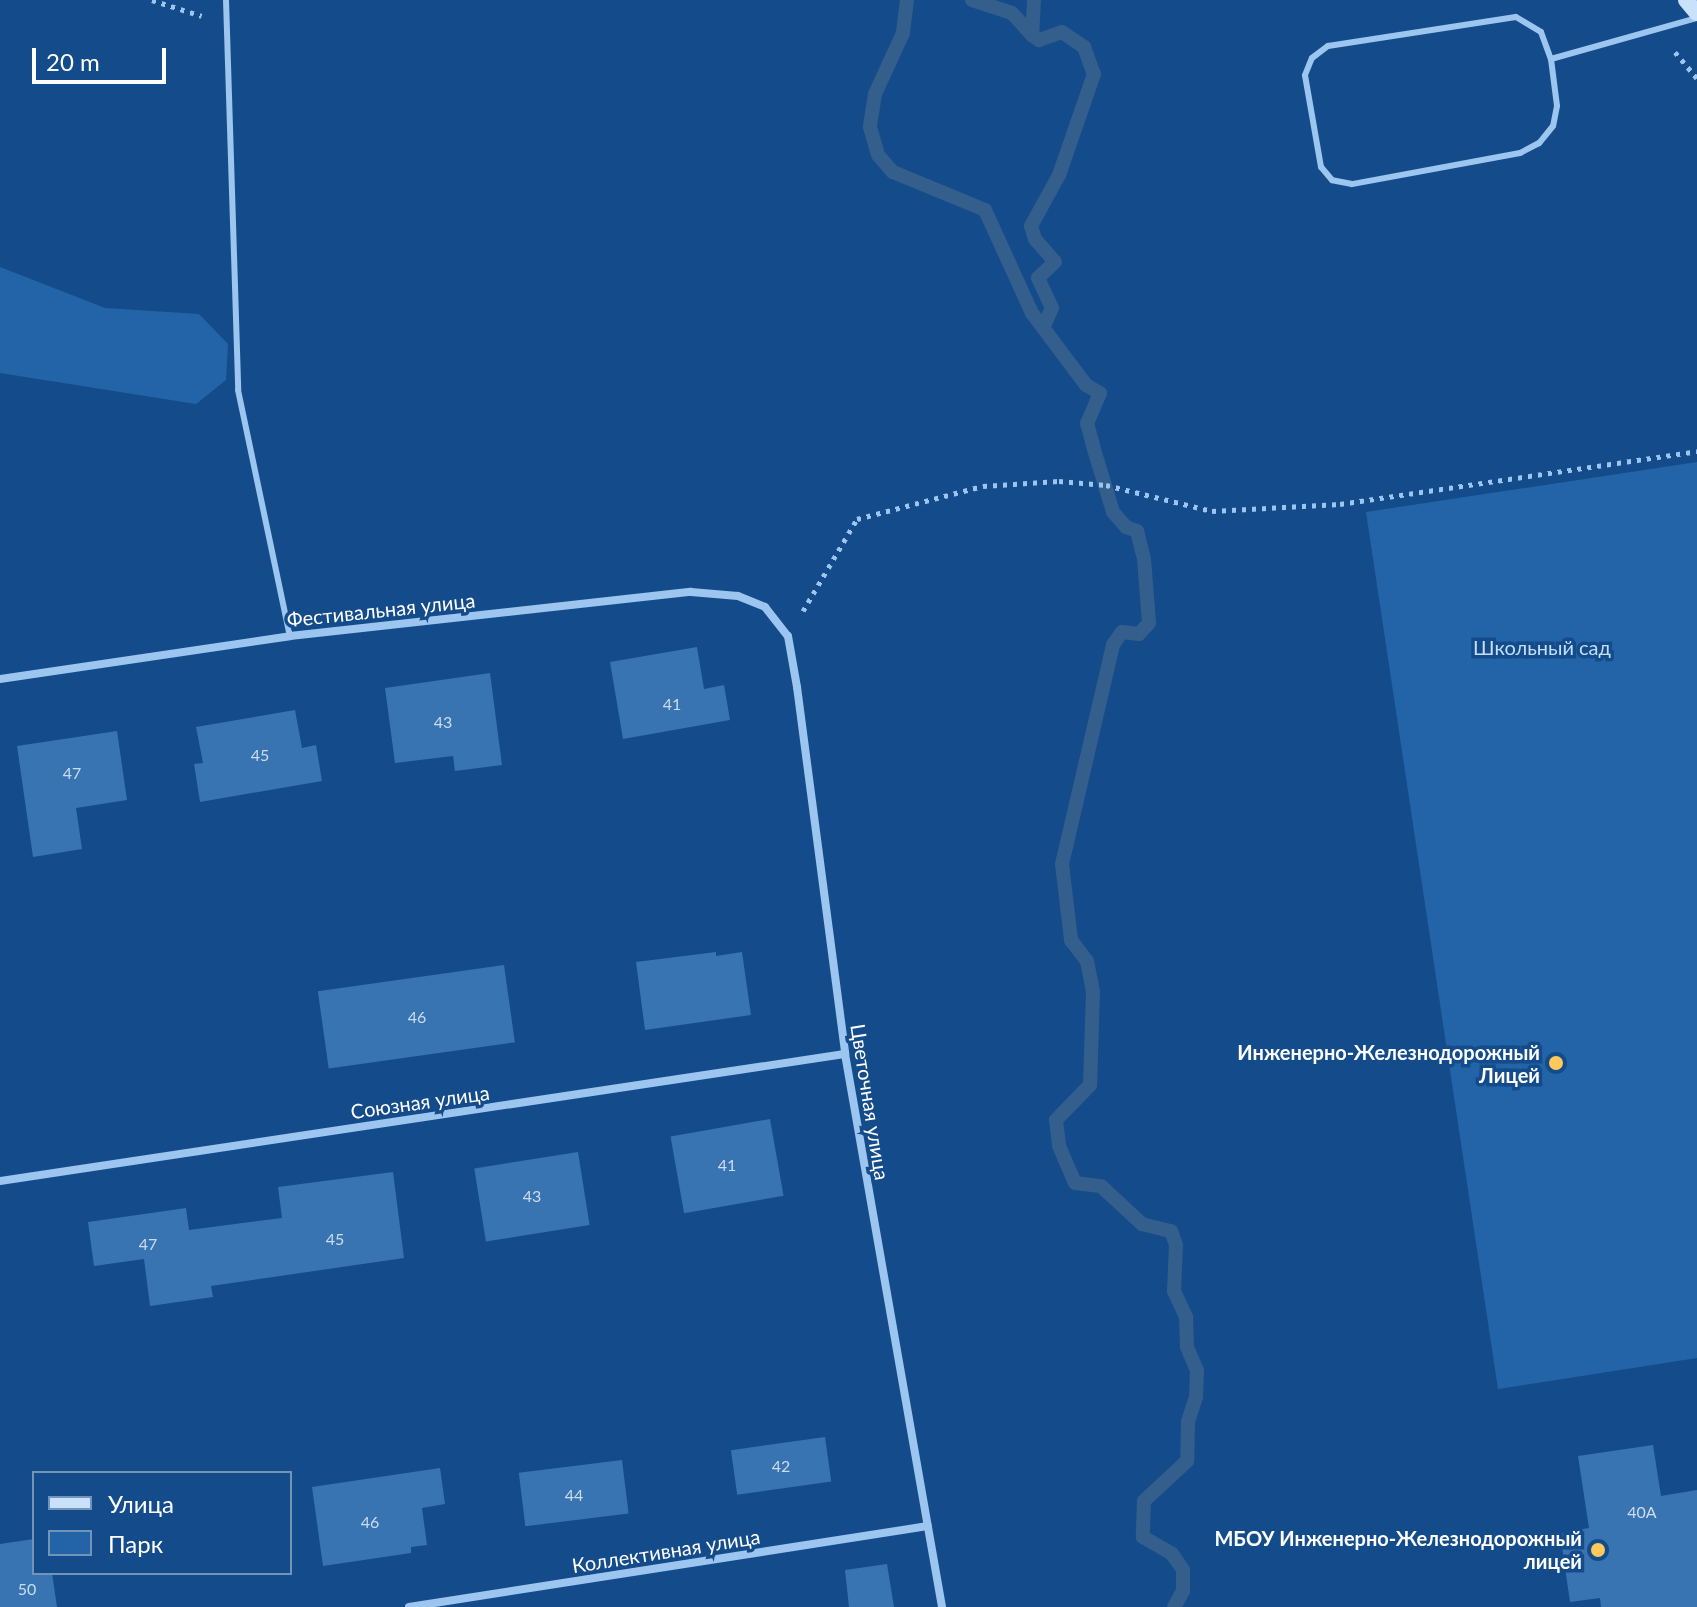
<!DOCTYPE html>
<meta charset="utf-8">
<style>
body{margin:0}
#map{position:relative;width:1697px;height:1607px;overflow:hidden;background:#144c8b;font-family:Lato,sans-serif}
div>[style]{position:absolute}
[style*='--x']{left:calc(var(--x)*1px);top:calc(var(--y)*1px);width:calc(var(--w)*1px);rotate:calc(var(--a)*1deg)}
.green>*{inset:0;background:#2364a8}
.stream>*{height:14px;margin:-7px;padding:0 7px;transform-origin:7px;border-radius:7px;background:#345f8c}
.building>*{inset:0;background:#3873b2;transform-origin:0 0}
.path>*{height:5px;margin-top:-2.5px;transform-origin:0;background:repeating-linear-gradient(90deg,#9cc5f0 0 4px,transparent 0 10px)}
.lane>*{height:6px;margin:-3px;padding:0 3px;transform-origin:3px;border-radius:3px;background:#9cc5f0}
.street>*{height:8px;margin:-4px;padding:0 4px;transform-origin:4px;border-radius:4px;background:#9cc5f0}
.secondary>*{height:16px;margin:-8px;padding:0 8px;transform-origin:8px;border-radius:8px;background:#cae1fb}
.dots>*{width:22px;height:22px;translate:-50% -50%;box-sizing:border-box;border:4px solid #144c8b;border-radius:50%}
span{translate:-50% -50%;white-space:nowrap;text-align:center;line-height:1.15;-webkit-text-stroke:7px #144c8b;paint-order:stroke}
.number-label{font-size:16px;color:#cddcec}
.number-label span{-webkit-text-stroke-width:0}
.street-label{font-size:20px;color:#fff}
.park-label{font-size:20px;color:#c2defb}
.poi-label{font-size:20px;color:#fff;font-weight:700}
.right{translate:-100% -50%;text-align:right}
.legend{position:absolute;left:32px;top:1471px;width:260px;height:104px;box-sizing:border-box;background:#144c8b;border:2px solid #7294b9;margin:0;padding:10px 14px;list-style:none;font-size:24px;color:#fff}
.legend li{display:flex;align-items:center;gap:16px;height:40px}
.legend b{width:40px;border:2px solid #7294b9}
.scale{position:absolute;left:32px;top:48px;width:134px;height:36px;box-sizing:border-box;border:4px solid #fff;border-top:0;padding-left:10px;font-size:24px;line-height:28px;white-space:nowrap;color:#fff;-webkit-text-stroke:6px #144c8b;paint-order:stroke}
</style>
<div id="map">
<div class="green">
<div style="clip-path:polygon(0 267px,105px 308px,199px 314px,228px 344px,226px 380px,196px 404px,0 373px)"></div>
<div style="clip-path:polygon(1697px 462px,1697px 1358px,1498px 1389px,1366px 512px)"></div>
</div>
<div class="stream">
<div style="--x:907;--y:0;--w:33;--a:97"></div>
<div style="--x:903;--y:33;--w:67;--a:114.7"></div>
<div style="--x:875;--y:94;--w:33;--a:99"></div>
<div style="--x:870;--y:127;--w:29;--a:74"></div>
<div style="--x:878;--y:155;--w:23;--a:49"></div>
<div style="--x:893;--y:172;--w:100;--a:22.4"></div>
<div style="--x:985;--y:210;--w:113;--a:65.5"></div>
<div style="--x:1032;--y:313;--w:90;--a:53.1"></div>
<div style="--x:1086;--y:385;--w:16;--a:30"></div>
<div style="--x:1100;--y:393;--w:33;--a:113"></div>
<div style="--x:1087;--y:423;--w:24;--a:75"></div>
<div style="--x:1093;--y:446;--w:69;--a:73.1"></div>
<div style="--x:1113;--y:512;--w:20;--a:49"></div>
<div style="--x:1126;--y:527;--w:12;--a:20"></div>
<div style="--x:1137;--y:531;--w:29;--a:76"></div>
<div style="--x:1144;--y:559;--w:64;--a:85.5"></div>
<div style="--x:1149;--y:623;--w:15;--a:132"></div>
<div style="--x:1139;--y:634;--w:17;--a:-173"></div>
<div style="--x:1122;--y:632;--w:16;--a:125"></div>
<div style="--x:1113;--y:645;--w:225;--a:103.1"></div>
<div style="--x:1062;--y:864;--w:77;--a:83.2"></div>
<div style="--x:1071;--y:940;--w:26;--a:53"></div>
<div style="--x:1087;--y:961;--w:31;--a:79"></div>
<div style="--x:1093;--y:991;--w:94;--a:91.8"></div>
<div style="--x:1090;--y:1085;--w:49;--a:134.2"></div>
<div style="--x:1056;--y:1120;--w:26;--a:83"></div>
<div style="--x:1059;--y:1146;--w:40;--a:66.6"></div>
<div style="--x:1075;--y:1183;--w:26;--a:7"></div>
<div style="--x:1101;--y:1186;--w:56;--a:42.8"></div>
<div style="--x:1142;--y:1224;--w:30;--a:14"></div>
<div style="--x:1171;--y:1231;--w:15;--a:70"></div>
<div style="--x:1176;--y:1245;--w:46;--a:92.5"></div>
<div style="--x:1174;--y:1291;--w:29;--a:65"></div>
<div style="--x:1186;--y:1317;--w:30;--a:88"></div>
<div style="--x:1187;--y:1347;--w:25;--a:67"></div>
<div style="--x:1197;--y:1370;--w:27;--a:92"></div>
<div style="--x:1196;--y:1397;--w:26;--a:108"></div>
<div style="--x:1188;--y:1422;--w:39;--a:91"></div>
<div style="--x:1187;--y:1461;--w:59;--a:137.1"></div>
<div style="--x:1144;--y:1501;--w:36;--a:92"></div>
<div style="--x:1143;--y:1537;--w:34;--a:30"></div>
<div style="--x:1172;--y:1554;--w:19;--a:55"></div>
<div style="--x:1183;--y:1570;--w:21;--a:90"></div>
<div style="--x:1183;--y:1591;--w:18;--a:119"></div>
<div style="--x:972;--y:0;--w:42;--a:18"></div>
<div style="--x:1012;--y:13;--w:30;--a:48"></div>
<div style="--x:1034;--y:0;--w:35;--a:93"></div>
<div style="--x:1032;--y:35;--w:9;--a:36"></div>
<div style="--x:1039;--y:40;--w:24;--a:-19"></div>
<div style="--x:1062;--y:32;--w:27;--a:34"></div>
<div style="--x:1084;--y:47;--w:29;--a:70"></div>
<div style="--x:1094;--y:74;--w:107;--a:109.1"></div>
<div style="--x:1059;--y:175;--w:58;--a:118.8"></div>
<div style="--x:1031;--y:226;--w:14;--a:73"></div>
<div style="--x:1035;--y:239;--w:30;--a:49"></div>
<div style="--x:1055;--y:262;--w:23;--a:137"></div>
<div style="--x:1038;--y:278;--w:33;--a:65"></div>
<div style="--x:1052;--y:308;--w:22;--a:114"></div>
</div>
<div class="building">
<div style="clip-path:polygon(697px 647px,704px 689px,724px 685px,730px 720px,623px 739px,610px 662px)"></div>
<div style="clip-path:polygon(490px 673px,502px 765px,455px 771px,453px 756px,395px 763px,385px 688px)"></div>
<div style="clip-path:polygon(295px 710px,302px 748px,316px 745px,322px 781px,200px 802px,194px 764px,203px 763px,196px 727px)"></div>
<div style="clip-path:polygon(117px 731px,127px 800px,76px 808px,82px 849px,33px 857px,17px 746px)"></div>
<div style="clip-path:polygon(716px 952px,716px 956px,742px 952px,751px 1015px,645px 1030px,636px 962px)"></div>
<div style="left:504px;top:965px;width:78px;height:188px;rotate:82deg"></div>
<div style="left:770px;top:1119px;width:78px;height:101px;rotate:80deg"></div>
<div style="left:578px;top:1152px;width:74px;height:105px;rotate:81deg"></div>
<div style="clip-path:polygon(393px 1172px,404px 1258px,211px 1286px,213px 1297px,150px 1306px,144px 1259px,94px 1266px,88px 1222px,186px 1208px,189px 1230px,282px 1218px,278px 1187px)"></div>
<div style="left:825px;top:1437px;width:45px;height:95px;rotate:82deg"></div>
<div style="clip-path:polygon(1653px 1445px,1661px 1496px,1697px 1490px,1697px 1607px,1601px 1607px,1600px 1598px,1570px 1602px,1560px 1533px,1589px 1528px,1578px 1456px)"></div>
<div style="left:622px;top:1460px;width:54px;height:104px;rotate:83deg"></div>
<div style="clip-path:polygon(440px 1468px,445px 1504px,422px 1508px,427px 1545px,411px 1547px,411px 1553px,323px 1566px,312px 1487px)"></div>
<div style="clip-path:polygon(34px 1539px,34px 1573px,52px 1573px,57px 1607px,0 1607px,0 1544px)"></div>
<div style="clip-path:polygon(887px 1564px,894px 1607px,849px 1607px,845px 1570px)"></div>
</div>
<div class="path">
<div style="--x:152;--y:0;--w:52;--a:17.7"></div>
<div style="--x:1675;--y:52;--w:34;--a:50"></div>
<div style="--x:803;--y:611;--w:107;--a:-59.6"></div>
<div style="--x:857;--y:519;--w:130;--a:-14.7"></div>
<div style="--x:983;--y:486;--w:76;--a:-3.8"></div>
<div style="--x:1059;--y:481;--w:47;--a:4.9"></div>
<div style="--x:1106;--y:485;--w:109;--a:13.8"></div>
<div style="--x:1212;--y:511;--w:128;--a:-3.1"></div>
<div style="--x:1340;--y:504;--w:361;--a:-8.4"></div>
</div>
<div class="lane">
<div style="--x:226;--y:0;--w:390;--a:88.2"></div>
<div style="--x:238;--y:390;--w:251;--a:78.1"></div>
<div style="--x:1516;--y:17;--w:29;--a:31"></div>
<div style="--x:1541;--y:32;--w:29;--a:70"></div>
<div style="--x:1551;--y:59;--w:47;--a:82.7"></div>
<div style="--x:1557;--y:106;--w:20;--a:101"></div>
<div style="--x:1553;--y:126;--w:22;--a:129"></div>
<div style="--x:1539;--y:143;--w:21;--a:152"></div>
<div style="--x:1520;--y:153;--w:171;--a:169.5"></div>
<div style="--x:1352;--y:184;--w:20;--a:-169"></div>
<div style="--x:1332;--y:180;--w:17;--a:-130"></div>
<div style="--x:1321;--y:167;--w:93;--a:-99.9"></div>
<div style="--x:1305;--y:75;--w:18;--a:-68"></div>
<div style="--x:1312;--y:58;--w:20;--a:-37"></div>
<div style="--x:1328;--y:46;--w:190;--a:-8.8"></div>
<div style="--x:1551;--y:59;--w:152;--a:-15.7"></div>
</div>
<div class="street">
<div style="--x:0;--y:679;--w:293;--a:-8.4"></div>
<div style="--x:290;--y:636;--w:403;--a:-6.3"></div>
<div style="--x:691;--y:592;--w:47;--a:4.9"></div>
<div style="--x:738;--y:596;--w:29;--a:22"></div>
<div style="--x:765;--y:607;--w:37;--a:52"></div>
<div style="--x:788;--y:636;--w:52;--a:80"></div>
<div style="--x:797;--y:687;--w:370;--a:82.5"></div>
<div style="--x:845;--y:1054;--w:561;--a:80.05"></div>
<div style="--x:0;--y:1181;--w:854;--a:-8.55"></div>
<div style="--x:409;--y:1607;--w:525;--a:-8.87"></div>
</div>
<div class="secondary">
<div style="--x:1686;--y:0;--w:17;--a:50"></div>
</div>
<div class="dots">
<div style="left:1556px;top:1063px;background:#ffc95b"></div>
<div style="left:1598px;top:1550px;background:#ffc95b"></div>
</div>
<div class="number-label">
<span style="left:672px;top:704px">41</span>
<span style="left:443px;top:722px">43</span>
<span style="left:260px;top:755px">45</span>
<span style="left:72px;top:773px">47</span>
<span style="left:417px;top:1017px">46</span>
<span style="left:727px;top:1165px">41</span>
<span style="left:532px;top:1196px">43</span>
<span style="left:335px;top:1239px">45</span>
<span style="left:148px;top:1244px">47</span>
<span style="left:781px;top:1466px">42</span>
<span style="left:574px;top:1495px">44</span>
<span style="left:1642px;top:1512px">40А</span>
<span style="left:370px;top:1522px">46</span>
<span style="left:27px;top:1589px">50</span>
</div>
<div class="street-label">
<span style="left:381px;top:610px;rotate:-6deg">Фестивальная улица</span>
<span style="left:420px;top:1102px;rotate:-8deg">Союзная улица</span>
<span style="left:870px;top:1102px;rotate:81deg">Цветочная улица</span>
<span style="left:666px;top:1551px;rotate:-9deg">Коллективная улица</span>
</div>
<div class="park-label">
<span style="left:1542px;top:647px">Школьный сад</span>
</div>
<div class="poi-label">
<span class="right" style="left:1540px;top:1064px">Инженерно-Железнодорожный<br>Лицей</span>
<span class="right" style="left:1582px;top:1550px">МБОУ Инженерно-Железнодорожный<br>лицей</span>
</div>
<ul class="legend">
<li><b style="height:10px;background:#cae1fb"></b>Улица</li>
<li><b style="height:22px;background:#2364a8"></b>Парк</li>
</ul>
<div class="scale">20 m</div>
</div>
